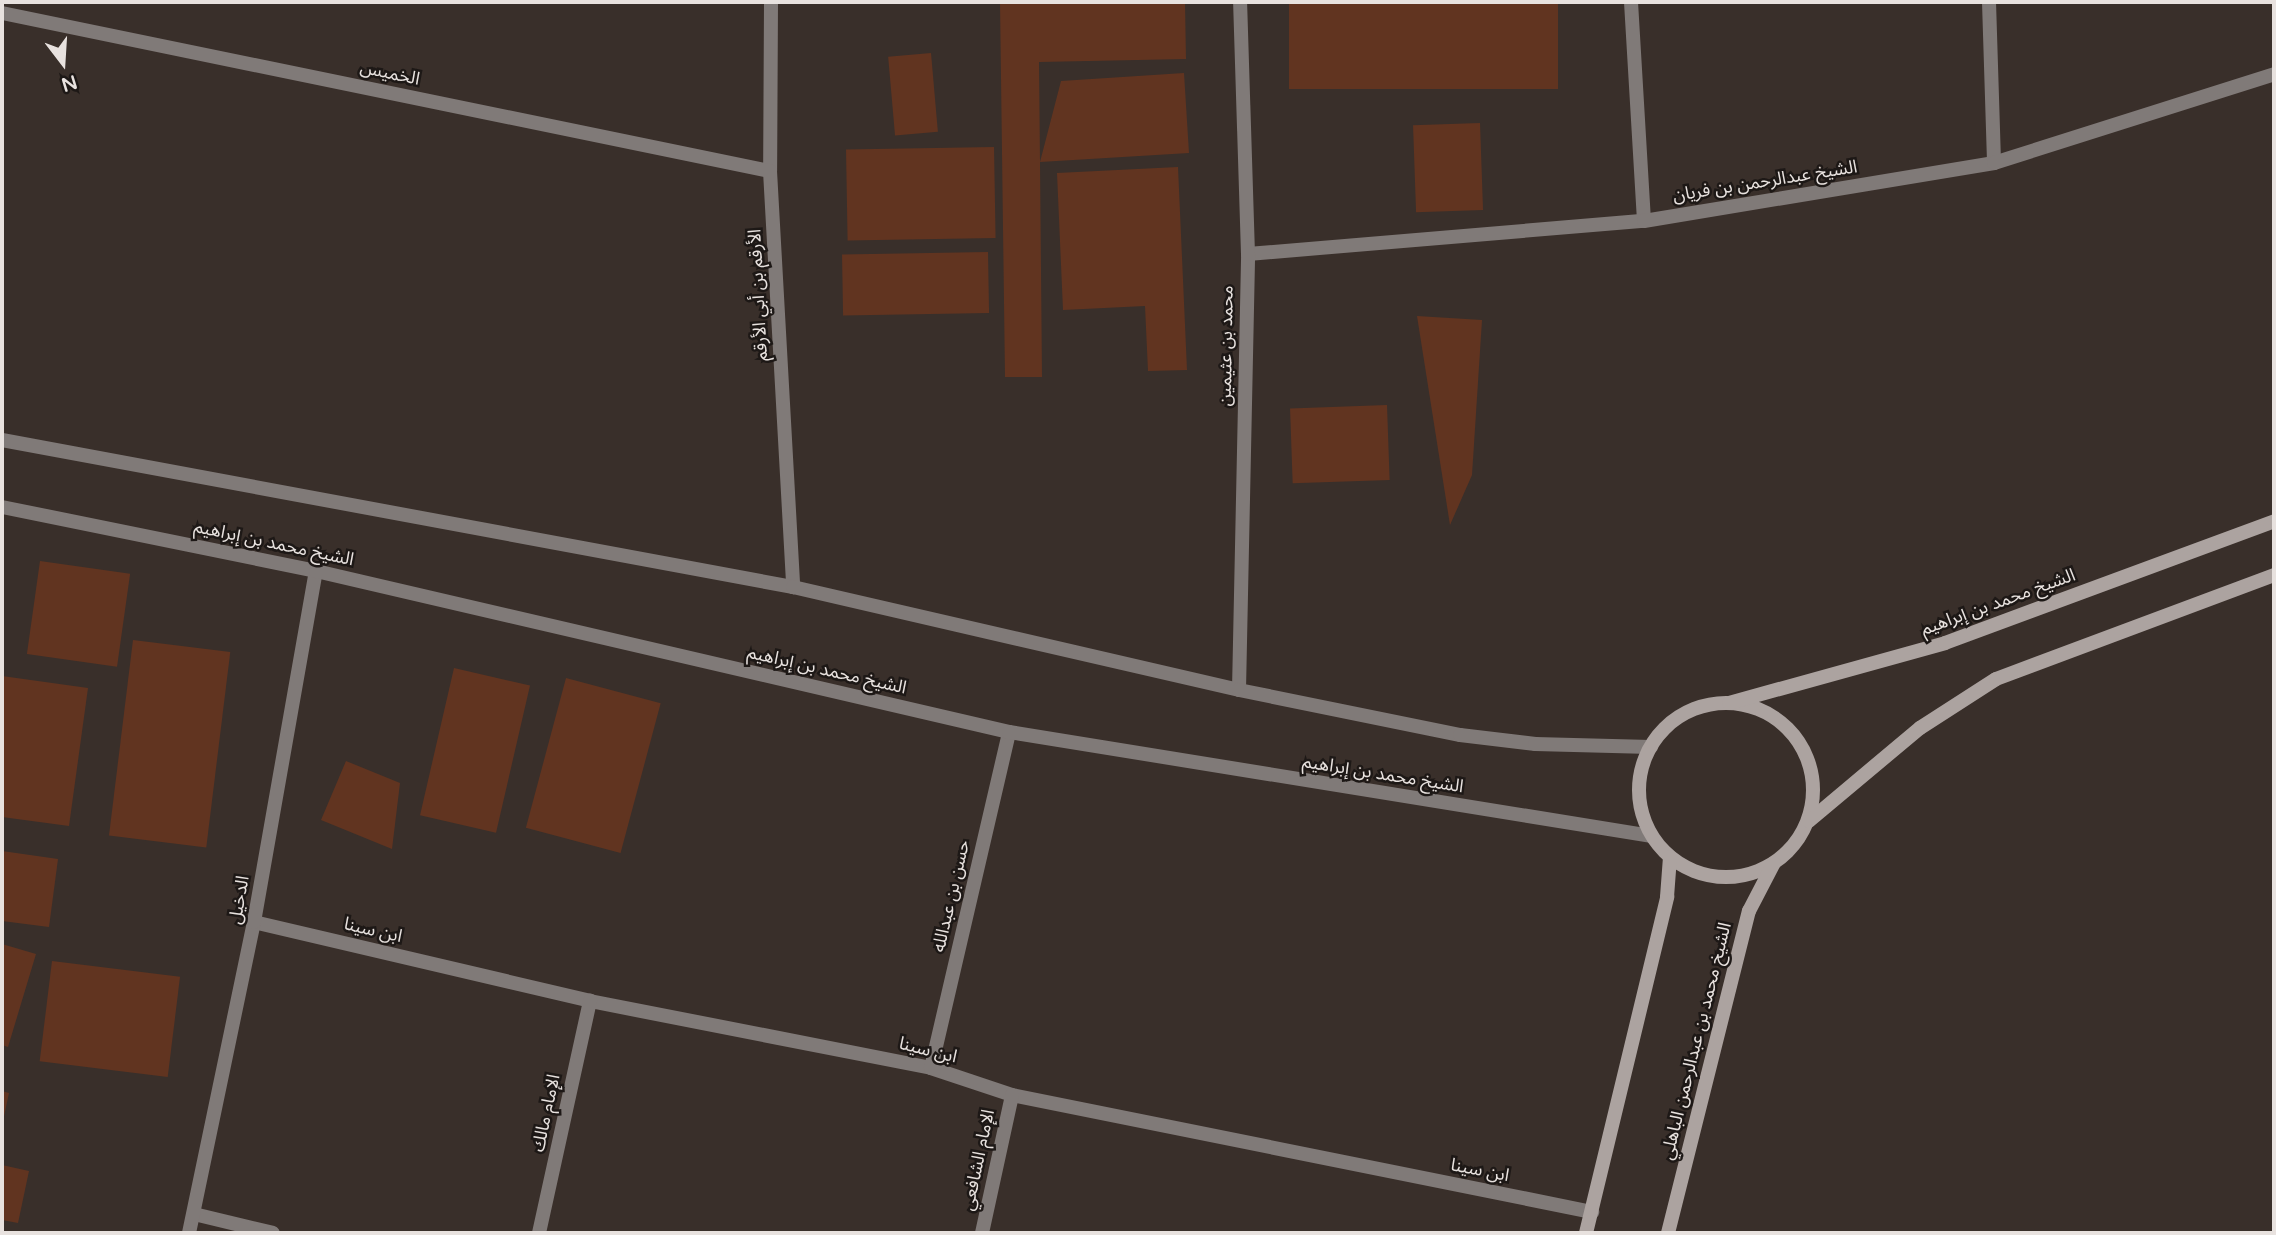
<!DOCTYPE html>
<meta charset="utf-8">
<style>
body{margin:0}
#map{position:relative;width:2276px;height:1235px;overflow:hidden;background:#392f2a;font-family:"Varela Round","Noto Sans Arabic",sans-serif}
div>[style]{position:absolute}
[style*='--x']{left:calc(var(--x)*1px);top:calc(var(--y)*1px);width:calc(var(--w)*1px);rotate:calc(var(--a)*1deg)}
.building>*{inset:0;background:#613420;transform-origin:0 0}
.minor>*{height:14px;margin:-7px;padding:0 7px;transform-origin:7px;border-radius:7px;background:#807a78}
.tertiary>*{height:14px;margin:-7px;padding:0 7px;transform-origin:7px;border-radius:7px;background:#807a78}
.secondary>*{height:14px;margin:-7px;padding:0 7px;transform-origin:7px;border-radius:7px;background:#aca3a0}
.secondary>.ring{margin:-7px;padding:0;box-sizing:content-box;background:none;border:14px solid #aca3a0;border-radius:50%}
span{translate:-50% -50%;white-space:nowrap;text-align:center;line-height:1.15;-webkit-text-stroke:5px #1d1816;paint-order:stroke}
.street-label{font-size:18px;color:#e8e2df}
.frame{position:absolute;inset:0;border:4px solid #e8e2df;pointer-events:none}
.north{position:absolute;left:28px;top:28px;width:70px;height:70px;-webkit-text-stroke:5px #1d1816;paint-order:stroke;rotate:163deg;font-size:19px;font-weight:700;line-height:28px;text-align:center;color:#e8e2df}
.north::after{content:'';display:block;margin:auto;width:24px;height:32px;background:#e8e2df;clip-path:polygon(50% 0,100% 100%,50% 72%,0 100%)}
</style>
<div id="map">
<div class="building">
<div style="clip-path:polygon(1000px 2px,1185px 2px,1186px 59px,1039px 62px,1040px 162px,1061px 81px,1184px 73px,1189px 153px,1040px 162px,1042px 377px,1005px 377px)"></div>
<div style="left:1289px;top:2px;width:269px;height:87px"></div>
<div style="left:931px;top:53px;width:79px;height:43px;rotate:85deg"></div>
<div style="left:1480px;top:123px;width:87px;height:67px;rotate:88deg"></div>
<div style="left:994px;top:147px;width:91px;height:148px;rotate:89deg"></div>
<div style="clip-path:polygon(1178px 167px,1187px 370px,1148px 371px,1145px 306px,1063px 310px,1057px 173px)"></div>
<div style="left:988px;top:252px;width:61px;height:146px;rotate:89deg"></div>
<div style="clip-path:polygon(1417px 316px,1482px 320px,1472px 475px,1450px 525px)"></div>
<div style="left:1387px;top:405px;width:75px;height:97px;rotate:88deg"></div>
<div style="left:40px;top:561px;width:91px;height:94px;rotate:8deg"></div>
<div style="left:133px;top:640px;width:98px;height:197px;rotate:7deg"></div>
<div style="left:454px;top:668px;width:78px;height:151px;rotate:13deg"></div>
<div style="clip-path:polygon(2px 676px,88px 688px,69px 826px,2px 817px)"></div>
<div style="left:566px;top:678px;width:98px;height:155px;rotate:15deg"></div>
<div style="clip-path:polygon(346px 761px,400px 783px,392px 849px,321px 820px)"></div>
<div style="clip-path:polygon(2px 851px,58px 859px,49px 927px,2px 921px)"></div>
<div style="clip-path:polygon(2px 944px,36px 954px,8px 1047px,2px 1045px)"></div>
<div style="left:52px;top:961px;width:129px;height:101px;rotate:7deg"></div>
<div style="clip-path:polygon(2px 1091px,9px 1093px,3px 1121px,2px 1121px)"></div>
<div style="clip-path:polygon(2px 1165px,29px 1171px,18px 1223px,2px 1220px)"></div>
</div>
<div class="minor">
<div style="--x:771;--y:2;--w:169;--a:90.3"></div>
<div style="--x:770;--y:171;--w:417;--a:86.8"></div>
<div style="--x:1631;--y:2;--w:219;--a:86.6"></div>
<div style="--x:1989;--y:2;--w:161;--a:88.2"></div>
<div style="--x:2;--y:13;--w:784;--a:11.63"></div>
<div style="--x:1248;--y:254;--w:397;--a:-4.8"></div>
<div style="--x:1644;--y:221;--w:355;--a:-9.4"></div>
<div style="--x:1994;--y:163;--w:294;--a:-17.6"></div>
<div style="--x:1239;--y:690;--w:436;--a:-88.8"></div>
<div style="--x:1248;--y:254;--w:252;--a:-91.8"></div>
<div style="--x:254;--y:922;--w:345;--a:13.2"></div>
<div style="--x:590;--y:1001;--w:348;--a:11.1"></div>
<div style="--x:931;--y:1068;--w:85;--a:18.4"></div>
<div style="--x:1012;--y:1095;--w:592;--a:11.4"></div>
<div style="--x:931;--y:1068;--w:345;--a:-76.9"></div>
<div style="--x:194;--y:1214;--w:81;--a:13.5"></div>
<div style="--x:189;--y:1233;--w:318;--a:-78.2"></div>
<div style="--x:254;--y:922;--w:356;--a:-80"></div>
<div style="--x:539;--y:1233;--w:238;--a:-77.6"></div>
<div style="--x:982;--y:1233;--w:141;--a:-77.7"></div>
</div>
<div class="tertiary">
<div style="--x:2;--y:440;--w:805;--a:10.53"></div>
<div style="--x:793;--y:587;--w:458;--a:13"></div>
<div style="--x:1239;--y:690;--w:226;--a:11.5"></div>
<div style="--x:1460;--y:735;--w:76;--a:6.8"></div>
<div style="--x:1535;--y:744;--w:116;--a:1.5"></div>
<div style="--x:2;--y:507;--w:320;--a:11.5"></div>
<div style="--x:316;--y:571;--w:711;--a:13.08"></div>
<div style="--x:1009;--y:732;--w:650;--a:9.2"></div>
</div>
<div class="secondary">
<div class="ring" style="left:1639px;top:703px;width:160px;height:160px"></div>
<div style="--x:1729;--y:703;--w:224;--a:-15.5"></div>
<div style="--x:1945;--y:643;--w:351;--a:-20.3"></div>
<div style="--x:1809;--y:821;--w:145;--a:-40"></div>
<div style="--x:1920;--y:728;--w:90;--a:-32.8"></div>
<div style="--x:1996;--y:679;--w:297;--a:-20.5"></div>
<div style="--x:1586;--y:1233;--w:346;--a:-76.4"></div>
<div style="--x:1667;--y:897;--w:40;--a:-85.7"></div>
<div style="--x:1668;--y:1233;--w:332;--a:-75.9"></div>
<div style="--x:1749;--y:911;--w:54;--a:-62.5"></div>
</div>
<div class="street-label">
<span style="left:390px;top:73px;rotate:12deg">الخميس</span>
<span style="left:1765px;top:181px;rotate:-9deg">الشيخ عبدالرحمن بن فريان</span>
<span style="left:758px;top:295px;rotate:-93deg">الأرقم بن أبي الأرقم</span>
<span style="left:1226px;top:346px;rotate:-89deg">محمد بن عثيمين</span>
<span style="left:274px;top:543px;rotate:12deg">الشيخ محمد بن إبراهيم</span>
<span style="left:1998px;top:602px;rotate:-20deg">الشيخ محمد بن إبراهيم</span>
<span style="left:827px;top:670px;rotate:13deg">الشيخ محمد بن إبراهيم</span>
<span style="left:1383px;top:774px;rotate:9deg">الشيخ محمد بن إبراهيم</span>
<span style="left:951px;top:896px;rotate:-77deg">حسن بن عبدالله</span>
<span style="left:239px;top:900px;rotate:-80deg">الدخيل</span>
<span style="left:373px;top:930px;rotate:13deg">ابن سينا</span>
<span style="left:1696px;top:1041px;rotate:-76deg">الشيخ محمد بن عبدالرحمن الباهلي</span>
<span style="left:928px;top:1050px;rotate:14deg">ابن سينا</span>
<span style="left:546px;top:1113px;rotate:-78deg">الإمام مالك</span>
<span style="left:978px;top:1160px;rotate:-78deg">الإمام الشافعي</span>
<span style="left:1480px;top:1170px;rotate:11deg">ابن سينا</span>
</div>
<div class="frame"></div>
<div class="north">N</div>
</div>
